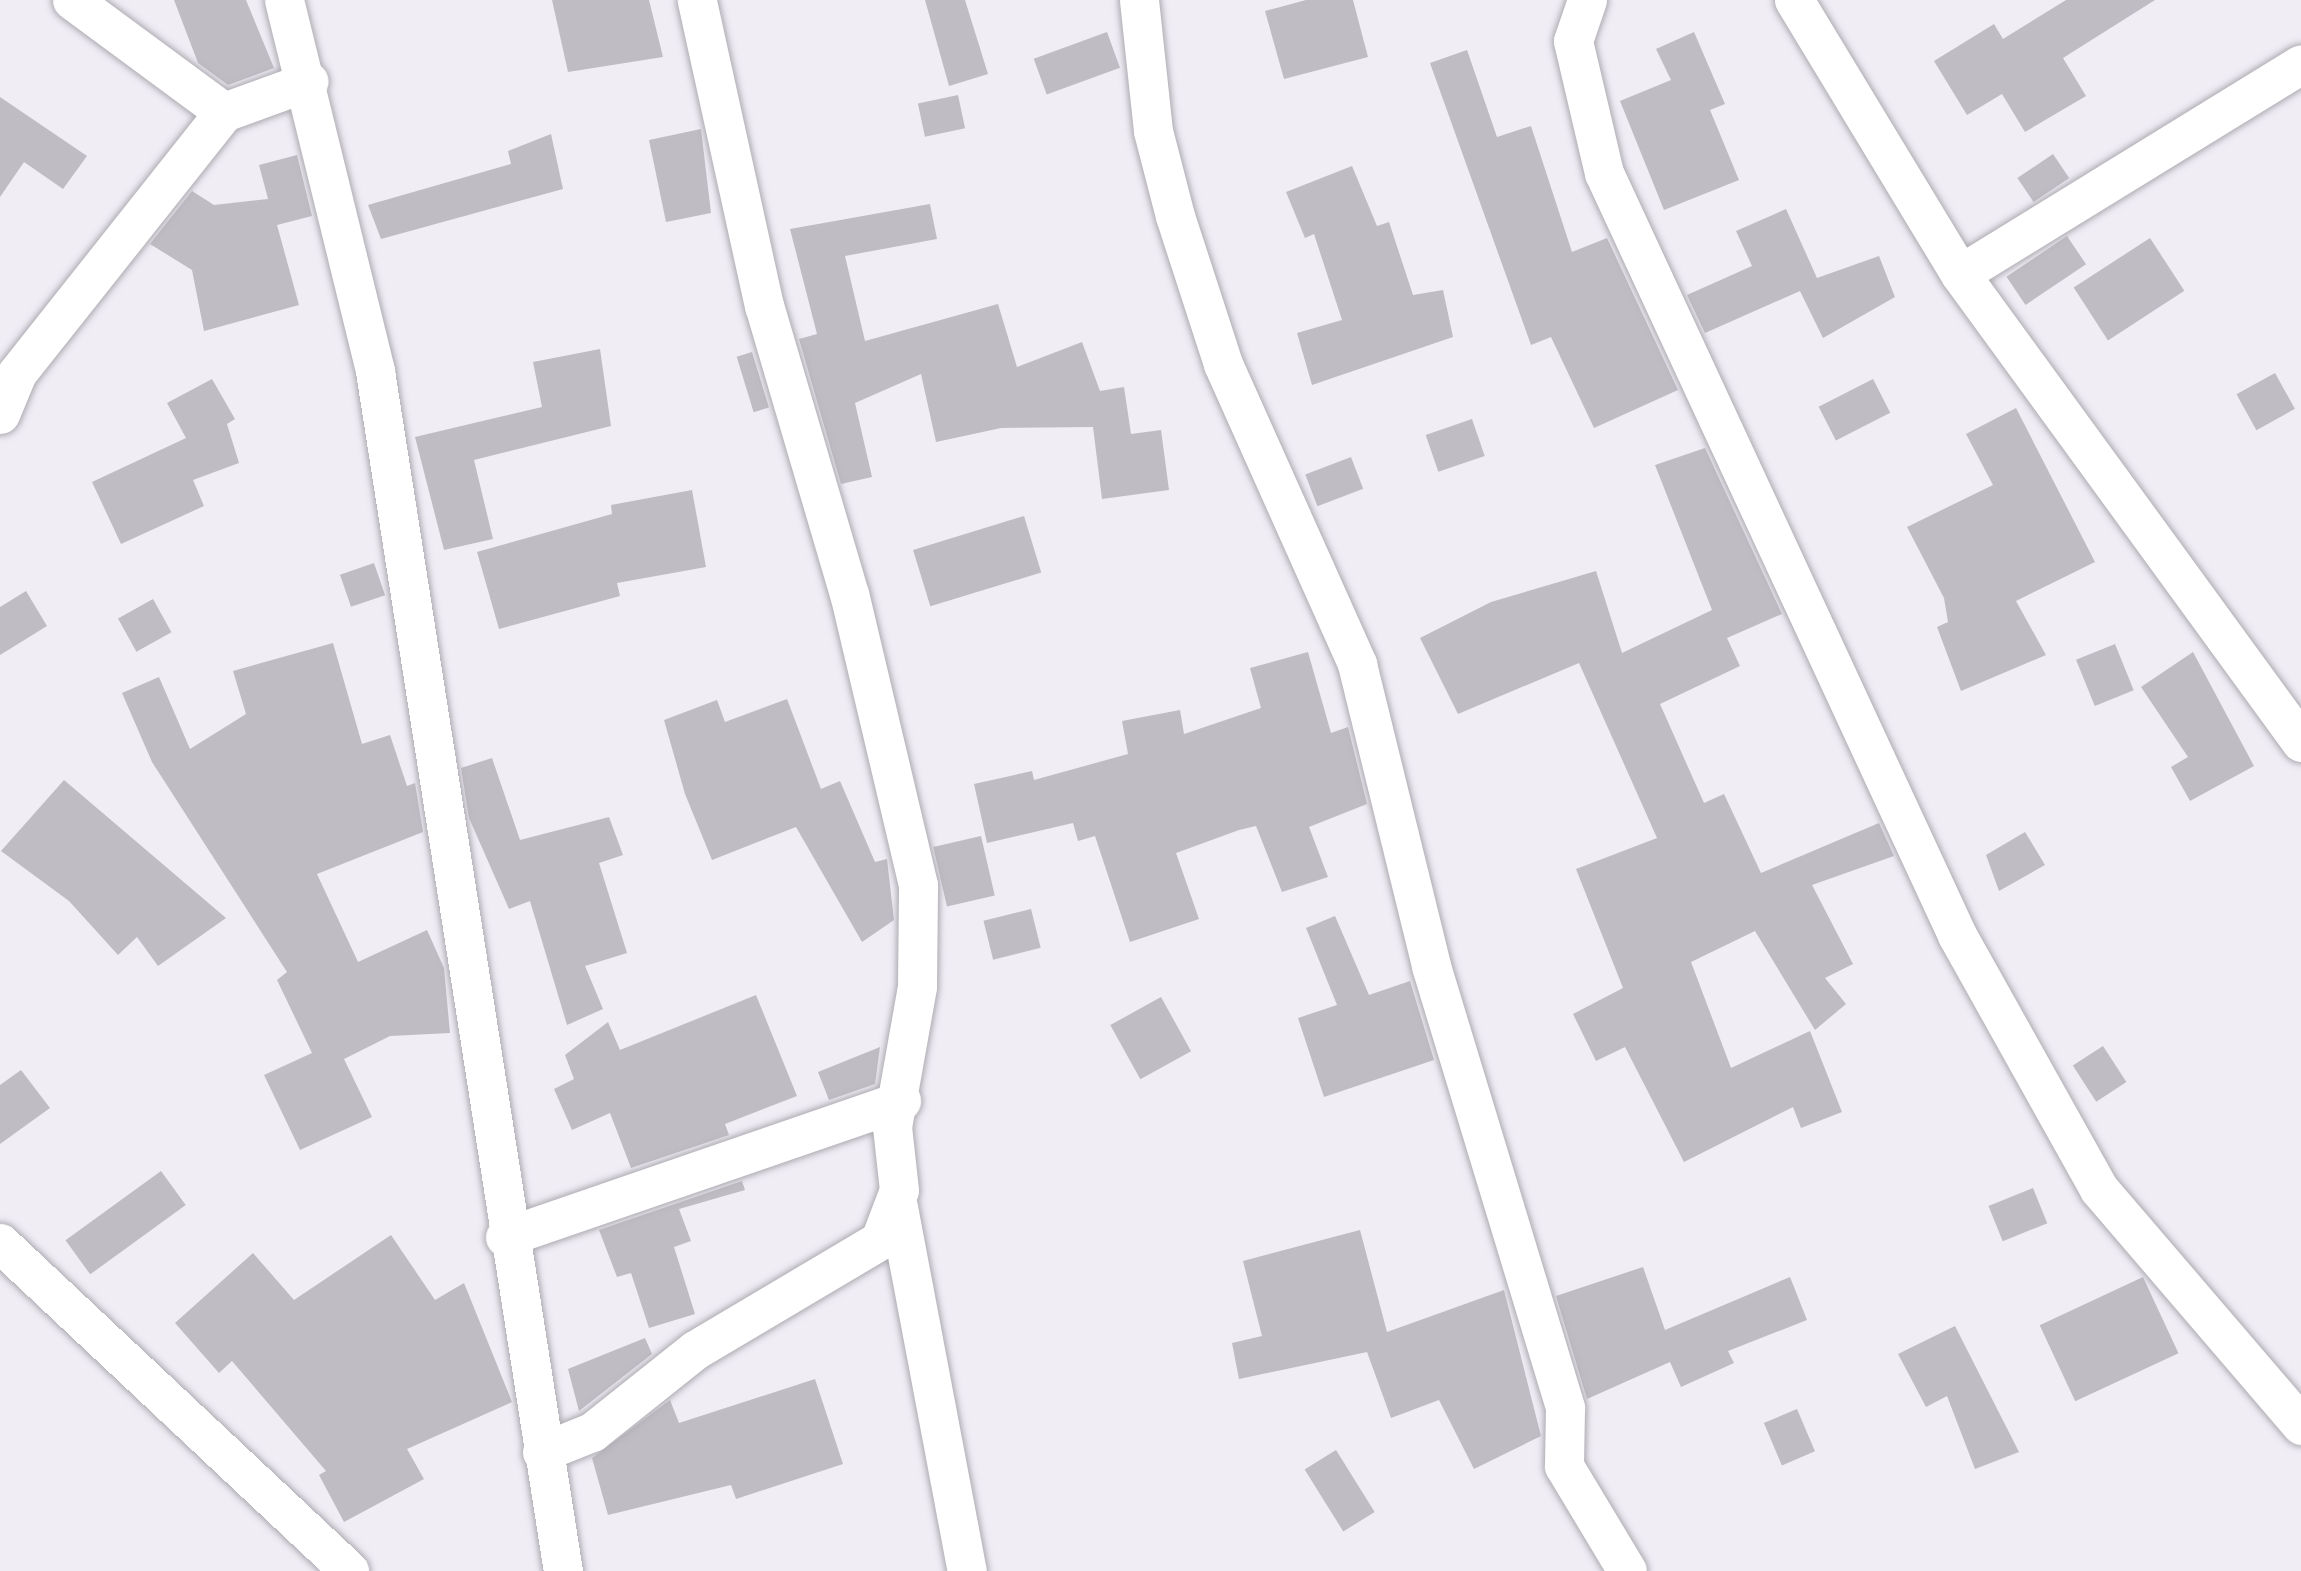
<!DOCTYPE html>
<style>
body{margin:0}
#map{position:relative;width:2301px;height:1571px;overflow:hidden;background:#f0edf5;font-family:"DejaVu Sans",sans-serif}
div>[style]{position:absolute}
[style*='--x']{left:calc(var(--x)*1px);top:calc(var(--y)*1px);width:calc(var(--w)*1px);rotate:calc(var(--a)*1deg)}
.building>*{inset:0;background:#bfbcc3;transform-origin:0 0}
.roads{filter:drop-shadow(0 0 3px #aeabb2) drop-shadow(0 0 3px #aeabb2)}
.minor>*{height:39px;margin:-19.5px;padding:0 19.5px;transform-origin:19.5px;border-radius:19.5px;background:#fff}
span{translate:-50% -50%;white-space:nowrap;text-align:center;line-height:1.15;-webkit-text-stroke:10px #f0edf5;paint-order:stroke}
</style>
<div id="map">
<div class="building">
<div style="clip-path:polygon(174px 0,246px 0,274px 68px,228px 85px,198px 63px)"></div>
<div style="clip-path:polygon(552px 0,649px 0,663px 57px,568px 72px)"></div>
<div style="clip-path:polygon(925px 0,965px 0,988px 74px,949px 86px)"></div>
<div style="clip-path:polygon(1306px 0,1353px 0,1368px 57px,1284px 79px,1265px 11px)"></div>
<div style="clip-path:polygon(2066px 0,2155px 0,2063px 58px,2086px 96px,2025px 132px,2002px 94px,1967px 115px,1934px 61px,1994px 24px,2003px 39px)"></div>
<div style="left:1107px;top:32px;width:38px;height:78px;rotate:70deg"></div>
<div style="clip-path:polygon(1694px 32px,1725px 104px,1710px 110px,1739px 180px,1664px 210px,1620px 101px,1671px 80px,1656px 49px)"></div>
<div style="clip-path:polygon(1467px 50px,1497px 137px,1531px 126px,1572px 252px,1607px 238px,1678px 390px,1594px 428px,1551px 337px,1531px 345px,1430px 63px)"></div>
<div style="left:958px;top:95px;width:34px;height:41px;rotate:78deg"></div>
<div style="clip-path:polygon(0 97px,87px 156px,63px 189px,24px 162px,0 197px)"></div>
<div style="clip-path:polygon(701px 129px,711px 213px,666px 222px,649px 140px)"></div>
<div style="clip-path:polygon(551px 134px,563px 189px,381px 239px,368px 205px,511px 164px,508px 151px)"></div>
<div style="left:2053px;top:154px;width:29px;height:43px;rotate:56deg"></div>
<div style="clip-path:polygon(297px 155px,312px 216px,277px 225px,299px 305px,204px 331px,192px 270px,150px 244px,192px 191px,214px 205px,268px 199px,259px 165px)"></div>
<div style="clip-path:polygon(1352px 166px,1377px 226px,1389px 222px,1413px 295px,1443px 290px,1453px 337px,1312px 385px,1297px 333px,1342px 320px,1314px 234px,1305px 238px,1286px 192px)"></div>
<div style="clip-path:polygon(930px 204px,937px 239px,845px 256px,865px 341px,998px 304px,1017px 367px,1082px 342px,1100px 391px,1124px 387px,1131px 434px,1161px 430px,1169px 490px,1102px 499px,1093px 427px,1001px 428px,936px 442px,921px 374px,855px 403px,872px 477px,841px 484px,799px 339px,817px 334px,790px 229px)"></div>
<div style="clip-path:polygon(1786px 209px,1817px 278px,1879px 256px,1895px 297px,1823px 338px,1800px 291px,1705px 333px,1687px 295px,1752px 266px,1736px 231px)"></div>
<div style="left:2067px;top:236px;width:34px;height:73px;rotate:56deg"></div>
<div style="left:2150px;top:238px;width:63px;height:91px;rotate:57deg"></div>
<div style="clip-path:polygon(600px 349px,611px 426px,474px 460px,493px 539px,444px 550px,415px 437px,542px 407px,533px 362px)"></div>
<div style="left:752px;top:352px;width:58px;height:16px;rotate:73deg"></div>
<div style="left:2275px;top:373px;width:41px;height:44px;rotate:61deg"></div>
<div style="clip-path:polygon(212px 379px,235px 419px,227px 424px,239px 463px,193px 480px,204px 506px,121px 544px,92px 482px,186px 438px,167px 403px)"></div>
<div style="left:1873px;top:379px;width:38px;height:61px;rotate:63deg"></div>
<div style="clip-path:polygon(2016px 408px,2095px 562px,2016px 601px,2046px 655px,1961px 691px,1937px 627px,1948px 622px,1944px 598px,1907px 527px,1993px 485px,1966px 434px)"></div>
<div style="left:1472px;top:419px;width:39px;height:49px;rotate:71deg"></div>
<div style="clip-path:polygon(1705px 448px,1782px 614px,1727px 638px,1740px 666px,1660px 704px,1704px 803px,1724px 794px,1761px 873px,1879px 823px,1894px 856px,1812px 885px,1853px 964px,1825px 978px,1846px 1004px,1815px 1030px,1755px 931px,1691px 962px,1731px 1068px,1810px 1031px,1842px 1112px,1801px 1128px,1793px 1107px,1684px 1162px,1625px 1047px,1596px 1061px,1573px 1014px,1623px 988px,1576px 869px,1657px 838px,1579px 663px,1458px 714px,1420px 638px,1491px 602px,1596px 571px,1622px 653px,1712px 610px,1655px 465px)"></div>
<div style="left:1351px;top:457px;width:34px;height:49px;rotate:69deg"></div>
<div style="clip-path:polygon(692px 490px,706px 567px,617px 583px,620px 596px,499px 629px,477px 552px,612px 514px,611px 505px)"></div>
<div style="left:1024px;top:516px;width:59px;height:116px;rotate:73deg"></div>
<div style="left:374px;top:563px;width:34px;height:36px;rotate:71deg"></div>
<div style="clip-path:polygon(26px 591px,47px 626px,0 655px,0 607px)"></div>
<div style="left:153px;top:599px;width:38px;height:40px;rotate:61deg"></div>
<div style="clip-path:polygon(333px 643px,362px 744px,390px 735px,407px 786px,415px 783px,423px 832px,317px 874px,358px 962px,427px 930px,444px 968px,450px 1033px,390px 1036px,344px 1059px,372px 1117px,300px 1150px,264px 1075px,312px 1053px,277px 980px,287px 972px,152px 762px,122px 693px,159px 677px,190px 749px,246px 714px,233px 671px)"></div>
<div style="left:2115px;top:644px;width:50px;height:42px;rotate:68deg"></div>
<div style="clip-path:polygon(1308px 652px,1331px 733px,1348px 727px,1367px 804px,1309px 827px,1328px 877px,1282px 892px,1256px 826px,1239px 830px,1176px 853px,1199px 919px,1130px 942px,1095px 836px,1078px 841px,1073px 823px,987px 843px,974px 784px,1032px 771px,1034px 780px,1128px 754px,1122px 721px,1180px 710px,1184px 734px,1261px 708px,1250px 668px)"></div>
<div style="clip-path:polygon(2193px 652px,2254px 766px,2190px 801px,2171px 767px,2188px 757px,2141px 687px)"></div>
<div style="clip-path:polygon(787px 699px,821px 789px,840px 781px,875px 862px,887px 859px,894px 920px,862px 942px,796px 827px,712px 860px,685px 794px,664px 720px,717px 700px,725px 722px)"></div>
<div style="clip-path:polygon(492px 758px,520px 840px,609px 817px,623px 855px,599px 863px,627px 953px,585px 966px,603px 1009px,567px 1025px,530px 901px,509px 909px,469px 818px,461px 768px)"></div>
<div style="clip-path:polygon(64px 780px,226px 918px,158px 966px,137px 937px,118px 955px,69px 901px,1px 851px)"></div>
<div style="clip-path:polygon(2025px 832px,2045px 865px,1999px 891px,1986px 855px)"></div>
<div style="left:981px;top:836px;width:61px;height:49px;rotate:77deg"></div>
<div style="left:1031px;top:909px;width:40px;height:49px;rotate:76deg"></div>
<div style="clip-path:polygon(1335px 916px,1369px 995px,1410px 981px,1434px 1060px,1324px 1097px,1298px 1018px,1337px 1005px,1306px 928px)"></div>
<div style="clip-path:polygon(756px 995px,797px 1096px,725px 1124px,729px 1135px,631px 1168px,610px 1113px,572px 1130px,554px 1089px,574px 1079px,565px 1055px,608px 1022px,620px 1050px)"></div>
<div style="left:1161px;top:997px;width:62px;height:58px;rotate:61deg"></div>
<div style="left:2103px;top:1046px;width:43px;height:36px;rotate:57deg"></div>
<div style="clip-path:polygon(880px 1047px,875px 1084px,829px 1100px,818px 1072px)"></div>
<div style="clip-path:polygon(21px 1070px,50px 1108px,0 1144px,0 1085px)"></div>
<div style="left:161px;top:1171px;width:42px;height:118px;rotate:54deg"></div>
<div style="clip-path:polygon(742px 1181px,745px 1190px,679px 1209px,691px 1241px,674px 1247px,695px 1314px,649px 1328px,631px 1273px,617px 1277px,599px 1230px)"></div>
<div style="left:2033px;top:1188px;width:38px;height:48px;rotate:68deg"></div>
<div style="clip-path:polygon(1360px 1230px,1387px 1332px,1504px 1290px,1541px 1436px,1474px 1469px,1439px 1400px,1391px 1418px,1367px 1352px,1239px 1379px,1232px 1343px,1262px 1336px,1243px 1261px)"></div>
<div style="clip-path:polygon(391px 1235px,435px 1300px,464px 1283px,512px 1402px,407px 1449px,424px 1479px,344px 1522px,319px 1475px,326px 1471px,232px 1361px,219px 1373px,175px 1323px,253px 1253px,294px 1300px)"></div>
<div style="clip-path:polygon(1643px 1267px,1665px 1330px,1790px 1277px,1807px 1320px,1728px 1351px,1734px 1363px,1681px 1387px,1670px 1362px,1587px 1399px,1556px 1296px)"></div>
<div style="left:2143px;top:1277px;width:84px;height:114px;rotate:65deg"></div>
<div style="clip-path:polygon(1955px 1326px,2019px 1452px,1975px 1469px,1947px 1396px,1926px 1407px,1898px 1354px)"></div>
<div style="clip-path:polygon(645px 1338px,652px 1354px,579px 1411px,568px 1369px)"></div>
<div style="clip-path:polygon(815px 1379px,843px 1464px,736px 1499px,731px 1485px,608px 1515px,592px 1458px,670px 1400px,679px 1423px)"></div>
<div style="left:1797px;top:1409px;width:46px;height:36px;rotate:67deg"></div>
<div style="left:1336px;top:1450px;width:73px;height:37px;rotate:58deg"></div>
</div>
<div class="roads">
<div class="minor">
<div style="--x:72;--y:0;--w:189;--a:36.4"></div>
<div style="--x:284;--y:0;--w:382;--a:76.2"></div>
<div style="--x:375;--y:371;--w:1215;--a:81.1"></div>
<div style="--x:1139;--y:0;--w:132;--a:83.9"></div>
<div style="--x:1153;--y:131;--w:88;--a:75.5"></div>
<div style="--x:1175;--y:216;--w:156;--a:72"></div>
<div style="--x:1223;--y:364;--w:329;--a:65.9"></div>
<div style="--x:1357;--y:664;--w:311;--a:76.2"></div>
<div style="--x:1431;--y:966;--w:462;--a:73.1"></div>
<div style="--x:1565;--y:1408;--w:58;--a:91"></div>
<div style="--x:1564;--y:1466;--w:122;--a:59"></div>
<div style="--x:1587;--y:0;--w:43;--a:108.9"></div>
<div style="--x:1573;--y:41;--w:136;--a:76.8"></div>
<div style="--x:1604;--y:173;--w:840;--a:65.14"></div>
<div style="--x:1957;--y:935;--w:291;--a:60.8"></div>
<div style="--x:2099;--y:1189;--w:311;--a:49.4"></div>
<div style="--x:1794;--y:0;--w:320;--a:58.8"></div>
<div style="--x:1960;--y:274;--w:579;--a:53.92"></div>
<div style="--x:1960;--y:274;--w:400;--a:-31.6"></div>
<div style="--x:0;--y:414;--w:44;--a:-67.5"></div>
<div style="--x:17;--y:373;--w:333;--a:-51.6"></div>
<div style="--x:224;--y:112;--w:90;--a:-20"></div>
<div style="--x:898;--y:1207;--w:370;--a:79.3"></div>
<div style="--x:505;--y:1237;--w:419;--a:-19"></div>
<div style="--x:0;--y:1243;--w:479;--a:43.2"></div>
<div style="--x:542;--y:1452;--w:54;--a:-21.8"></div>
<div style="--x:592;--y:1432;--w:132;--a:-38.5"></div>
<div style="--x:695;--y:1350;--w:215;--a:-30.7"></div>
<div style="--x:880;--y:1240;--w:53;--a:-69.2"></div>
<div style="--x:899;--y:1190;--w:63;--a:-96.3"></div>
<div style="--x:892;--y:1127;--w:143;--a:-79.9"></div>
<div style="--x:917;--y:986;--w:101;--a:-89.4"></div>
<div style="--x:918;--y:885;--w:299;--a:-103.3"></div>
<div style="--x:849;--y:594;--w:300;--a:-106.4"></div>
<div style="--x:764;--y:306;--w:313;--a:-102.4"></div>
</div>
</div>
</div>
